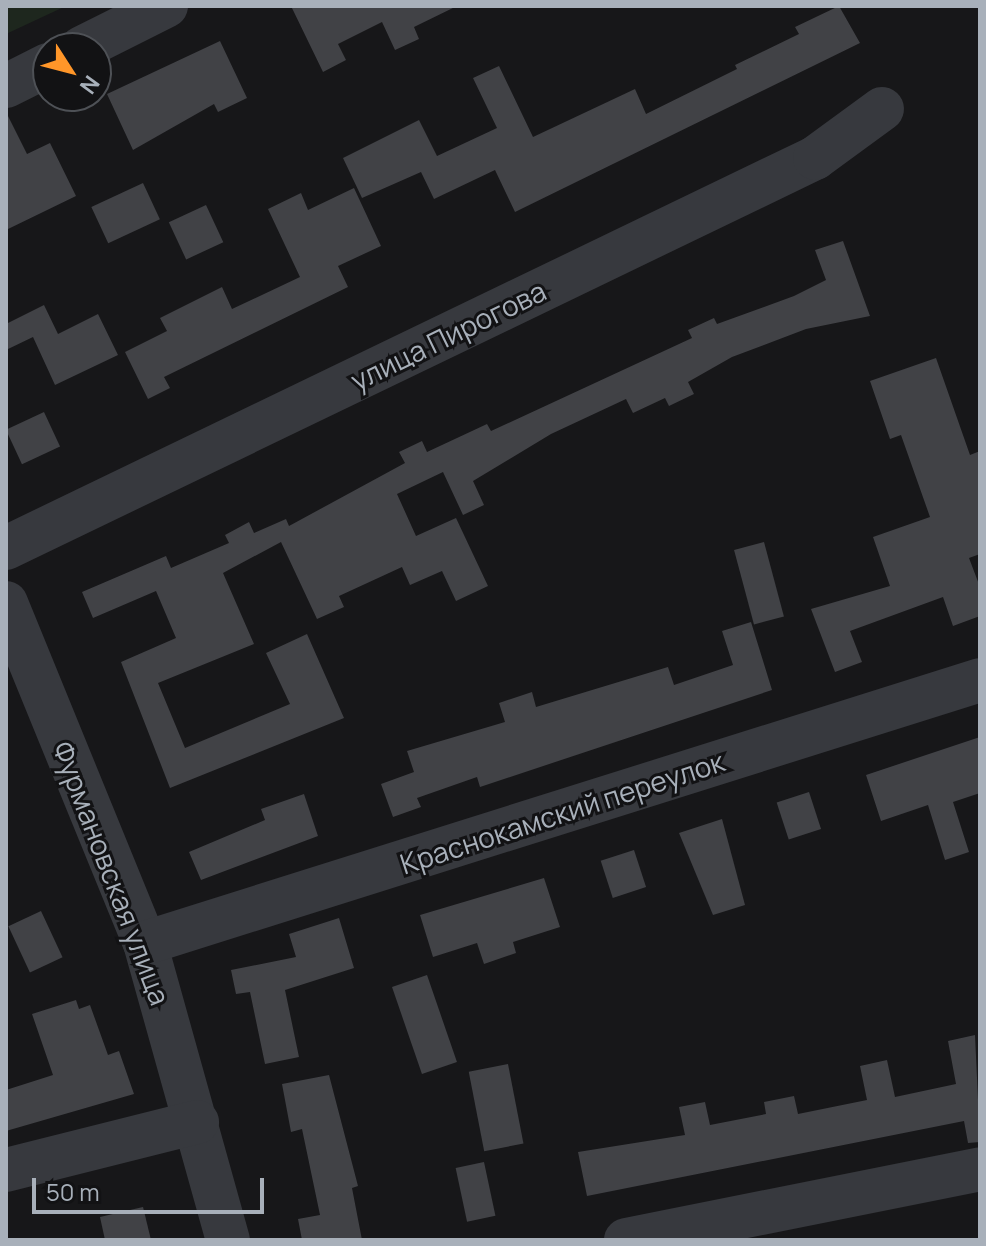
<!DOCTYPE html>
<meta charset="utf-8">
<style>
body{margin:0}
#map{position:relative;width:986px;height:1246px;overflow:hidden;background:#171719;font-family:Manrope,sans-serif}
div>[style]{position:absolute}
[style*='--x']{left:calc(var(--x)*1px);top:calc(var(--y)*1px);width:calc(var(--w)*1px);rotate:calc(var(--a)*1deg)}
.green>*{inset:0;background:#1e271e}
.building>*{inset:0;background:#414246;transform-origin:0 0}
.minor>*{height:44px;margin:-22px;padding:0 22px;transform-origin:22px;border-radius:22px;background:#37393e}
span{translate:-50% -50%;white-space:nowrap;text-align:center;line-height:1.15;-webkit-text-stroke:6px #121214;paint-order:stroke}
.street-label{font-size:28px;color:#a8b0ba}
.frame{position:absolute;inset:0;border:8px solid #a8b0ba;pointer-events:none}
.north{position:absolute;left:32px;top:32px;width:80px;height:80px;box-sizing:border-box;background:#121214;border:2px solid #4e5156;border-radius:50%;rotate:126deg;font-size:22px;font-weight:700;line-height:32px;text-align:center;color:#a8b0ba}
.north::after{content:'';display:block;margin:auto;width:28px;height:36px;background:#ff9629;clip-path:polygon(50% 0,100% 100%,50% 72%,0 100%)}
.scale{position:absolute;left:32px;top:1178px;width:232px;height:36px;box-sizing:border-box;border:4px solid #a8b0ba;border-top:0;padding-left:10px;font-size:24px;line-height:28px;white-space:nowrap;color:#a8b0ba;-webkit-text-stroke:6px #121214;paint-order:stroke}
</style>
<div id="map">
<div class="green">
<div style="clip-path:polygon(6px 6px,66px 6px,6px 34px)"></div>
</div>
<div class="building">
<div style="clip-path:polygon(291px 6px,457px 6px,414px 27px,419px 39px,395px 50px,382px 22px,338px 44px,346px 60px,323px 72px)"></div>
<div style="clip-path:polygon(839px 6px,860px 43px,515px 212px,495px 170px,434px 199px,421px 172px,362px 198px,343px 158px,419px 120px,437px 156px,497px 128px,473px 78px,499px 66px,533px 137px,635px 89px,646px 114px,737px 69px,735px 65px,799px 34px,795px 27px)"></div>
<div style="clip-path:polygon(220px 41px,247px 98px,218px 112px,214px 104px,133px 150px,107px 94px)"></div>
<div style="clip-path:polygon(6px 112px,27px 154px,50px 143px,76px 196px,6px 230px)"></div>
<div style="left:143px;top:183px;width:40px;height:57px;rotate:65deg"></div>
<div style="clip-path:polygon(354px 188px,381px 246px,338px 266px,348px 287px,164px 377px,170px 388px,148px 399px,125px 352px,167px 331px,160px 318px,222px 287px,232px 309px,300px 277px,268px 209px,301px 193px,308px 210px)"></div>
<div style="left:206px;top:205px;width:41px;height:41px;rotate:65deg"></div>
<div style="clip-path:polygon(843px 241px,870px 316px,806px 329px,732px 357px,688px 382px,694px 394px,669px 406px,665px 398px,633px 413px,626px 399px,551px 434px,473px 481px,484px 505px,463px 515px,443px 472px,397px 494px,416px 536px,456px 518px,488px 586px,456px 601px,442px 571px,410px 585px,402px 567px,339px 596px,344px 607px,317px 619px,281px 542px,223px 573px,254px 644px,158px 683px,185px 748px,290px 704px,266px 653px,307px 634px,344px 718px,170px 788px,121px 662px,176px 638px,156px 591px,93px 618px,82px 592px,166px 556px,171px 568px,229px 543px,225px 535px,249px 522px,254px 533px,286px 519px,289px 526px,405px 463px,399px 452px,422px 441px,427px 452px,487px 424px,491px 431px,692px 338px,688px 330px,714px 318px,717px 324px,794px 296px,826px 280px,815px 250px)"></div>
<div style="clip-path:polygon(44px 305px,58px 334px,98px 314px,118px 355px,55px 385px,33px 337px,6px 350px,6px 324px)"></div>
<div style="clip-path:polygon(936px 358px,970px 455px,980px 451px,980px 554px,969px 558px,980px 587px,980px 616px,953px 626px,943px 597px,850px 631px,862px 662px,835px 672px,811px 609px,890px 586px,873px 537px,930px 517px,901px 435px,890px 439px,870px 381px)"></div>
<div style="left:44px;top:412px;width:38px;height:42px;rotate:65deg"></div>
<div style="left:764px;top:542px;width:77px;height:31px;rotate:75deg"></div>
<div style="clip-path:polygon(751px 622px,772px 690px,480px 787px,477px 777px,417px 798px,421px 807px,393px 817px,381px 784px,414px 772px,407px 751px,505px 722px,499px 703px,532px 692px,536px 707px,668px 667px,674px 685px,733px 665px,722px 631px)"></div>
<div style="clip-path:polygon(980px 737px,980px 793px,953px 802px,969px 852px,945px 860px,928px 805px,881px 821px,866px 775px)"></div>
<div style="left:809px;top:792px;width:39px;height:34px;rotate:72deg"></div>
<div style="clip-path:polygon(304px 794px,318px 836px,201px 880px,189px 852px,265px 820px,261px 809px)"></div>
<div style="clip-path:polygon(722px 819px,745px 905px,713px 915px,679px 833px)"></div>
<div style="left:634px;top:850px;width:39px;height:35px;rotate:72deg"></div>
<div style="clip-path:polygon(544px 878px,560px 927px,513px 942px,516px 953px,484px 964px,477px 943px,433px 957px,420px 915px)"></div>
<div style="left:41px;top:911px;width:51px;height:36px;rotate:65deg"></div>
<div style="clip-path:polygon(339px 918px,354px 968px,285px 990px,299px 1057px,265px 1064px,250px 992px,236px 994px,231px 970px,296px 957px,289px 934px)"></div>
<div style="left:427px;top:975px;width:92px;height:37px;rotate:71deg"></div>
<div style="clip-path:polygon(76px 1000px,79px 1009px,90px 1005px,108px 1055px,119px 1051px,134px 1094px,6px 1131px,6px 1090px,53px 1075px,32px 1014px)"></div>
<div style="clip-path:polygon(975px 1035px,980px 1142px,968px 1143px,964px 1121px,587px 1196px,578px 1152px,685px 1135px,679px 1107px,705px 1102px,710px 1125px,766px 1114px,764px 1102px,794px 1096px,798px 1114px,867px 1100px,860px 1066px,887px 1060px,895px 1097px,956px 1084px,948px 1041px)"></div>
<div style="left:508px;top:1064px;width:81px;height:40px;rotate:79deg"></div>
<div style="clip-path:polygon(329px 1075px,358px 1186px,352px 1188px,362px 1240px,302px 1240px,298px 1219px,320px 1215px,302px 1129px,291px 1132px,282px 1084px)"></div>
<div style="left:484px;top:1162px;width:55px;height:29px;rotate:78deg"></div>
<div style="clip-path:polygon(143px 1207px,151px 1240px,105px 1240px,100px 1217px)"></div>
</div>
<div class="minor">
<div style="--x:82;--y:48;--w:94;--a:-26.6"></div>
<div style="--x:6;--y:86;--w:47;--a:-26.6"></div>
<div style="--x:6;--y:548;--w:898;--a:-25.74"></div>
<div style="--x:815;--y:158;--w:83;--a:-36.2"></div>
<div style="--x:6;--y:603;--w:367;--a:67.8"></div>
<div style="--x:145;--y:943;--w:308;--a:74.4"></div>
<div style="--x:145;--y:943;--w:875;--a:-17.48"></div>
<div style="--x:6;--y:1170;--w:197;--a:-14.1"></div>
<div style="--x:626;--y:1240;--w:361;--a:-11.3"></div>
</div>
<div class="street-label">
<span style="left:448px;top:335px;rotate:-26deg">улица Пирогова</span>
<span style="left:562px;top:812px;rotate:-18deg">Краснокамский переулок</span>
<span style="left:112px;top:873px;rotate:69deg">Фурмановская улица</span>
</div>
<div class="frame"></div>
<div class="north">N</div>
<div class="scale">50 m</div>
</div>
